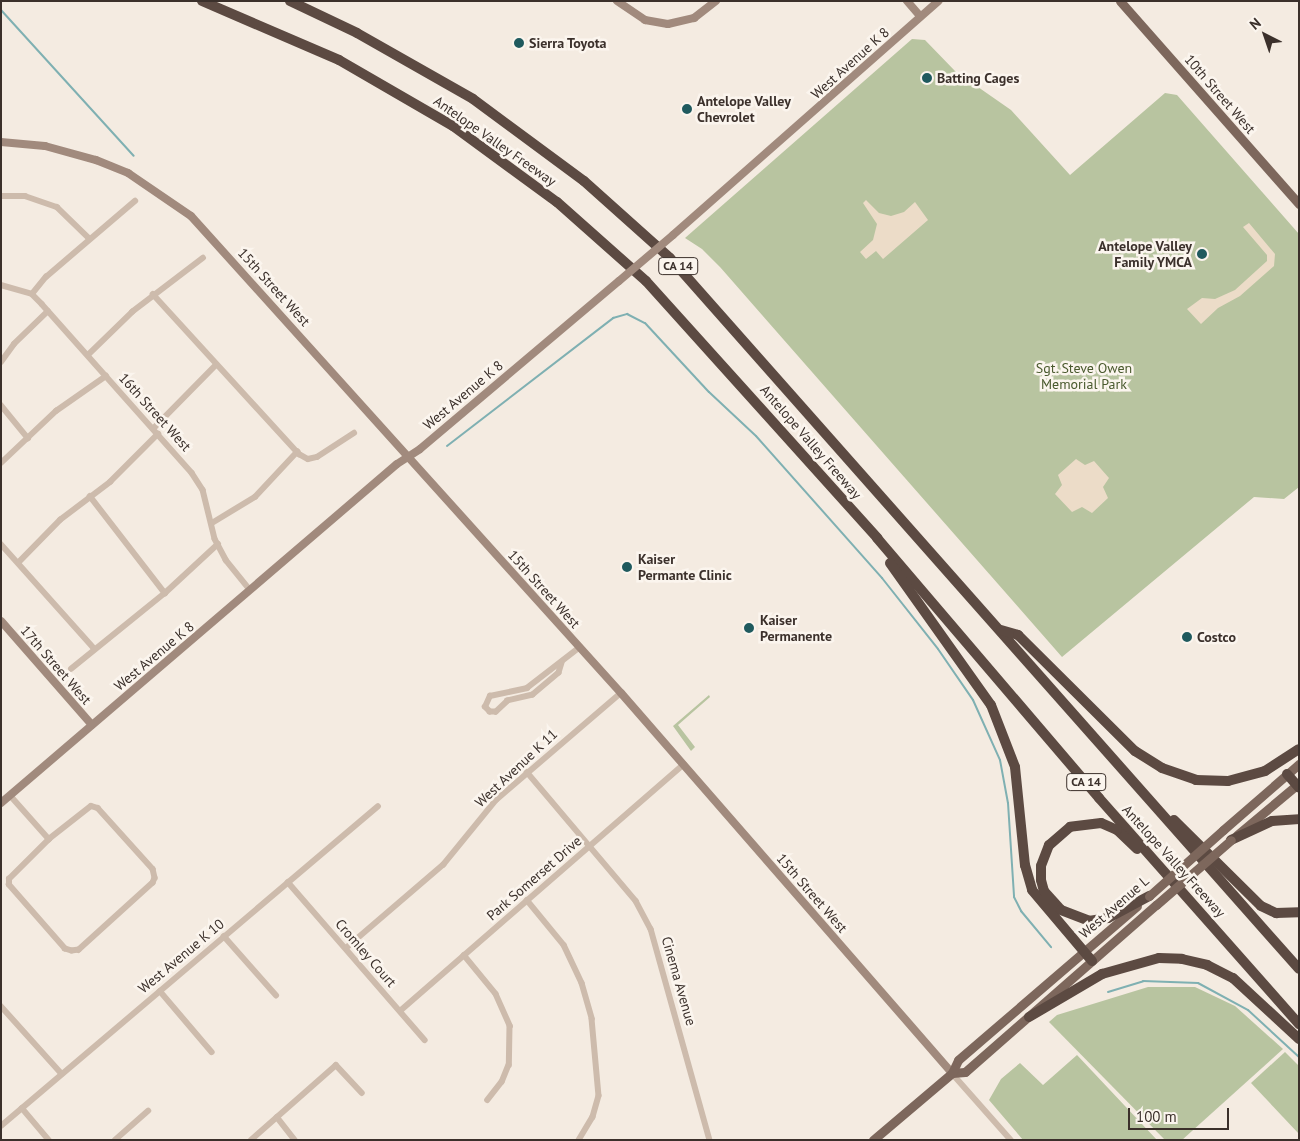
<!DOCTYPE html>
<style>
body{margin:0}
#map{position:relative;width:1300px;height:1141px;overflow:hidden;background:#f4ebe1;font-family:"PT Sans",sans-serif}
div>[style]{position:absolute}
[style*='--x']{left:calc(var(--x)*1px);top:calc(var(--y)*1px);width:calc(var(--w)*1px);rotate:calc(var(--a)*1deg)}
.green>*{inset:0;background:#b8c4a0}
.plaza>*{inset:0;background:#ecdcc8}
.stream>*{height:2px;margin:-1px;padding:0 1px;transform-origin:1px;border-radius:1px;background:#7fb0b2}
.street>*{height:5.5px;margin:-2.75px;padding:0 2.75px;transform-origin:2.75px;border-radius:2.75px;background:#cdbbac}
.secondary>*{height:8px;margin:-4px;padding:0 4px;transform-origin:4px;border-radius:4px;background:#a18a7d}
.primary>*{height:9px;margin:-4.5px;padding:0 4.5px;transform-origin:4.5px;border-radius:4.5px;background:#7d675c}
.highway>*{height:10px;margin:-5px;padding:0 5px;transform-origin:5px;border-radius:5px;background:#5c4a42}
.secondary-bridge>*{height:8px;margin:-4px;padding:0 4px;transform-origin:4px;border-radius:4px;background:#a18a7d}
.primary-bridge>*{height:9px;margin:-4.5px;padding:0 4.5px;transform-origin:4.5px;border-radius:4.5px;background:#7d675c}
.dots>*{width:14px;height:14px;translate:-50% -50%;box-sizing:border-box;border:2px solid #fbf5ee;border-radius:50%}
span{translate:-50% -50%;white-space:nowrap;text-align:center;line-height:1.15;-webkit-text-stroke:5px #fbf5ee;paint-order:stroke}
.shield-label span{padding:1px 4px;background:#fbf5ee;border:1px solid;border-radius:4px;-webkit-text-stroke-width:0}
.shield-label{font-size:12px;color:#3b302b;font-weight:700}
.poi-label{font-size:14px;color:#3b302b;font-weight:700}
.left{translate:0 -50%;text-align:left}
.right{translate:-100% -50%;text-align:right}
.street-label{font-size:14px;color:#3b302b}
.park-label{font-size:14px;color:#4a5a2e}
.frame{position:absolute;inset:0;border:2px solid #3b302b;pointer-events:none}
.north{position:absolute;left:1240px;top:10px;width:50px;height:50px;-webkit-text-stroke:4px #fbf5ee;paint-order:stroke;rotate:319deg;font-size:14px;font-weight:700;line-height:20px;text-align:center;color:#3b302b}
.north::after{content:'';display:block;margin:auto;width:18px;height:22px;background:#3b302b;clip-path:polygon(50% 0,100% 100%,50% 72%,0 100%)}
.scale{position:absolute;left:1128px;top:1108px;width:101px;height:22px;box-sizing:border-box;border:2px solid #3b302b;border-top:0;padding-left:6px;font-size:15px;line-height:18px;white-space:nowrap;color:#3b302b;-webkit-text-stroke:4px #fbf5ee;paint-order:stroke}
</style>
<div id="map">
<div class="green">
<div style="clip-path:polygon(912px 39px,925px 40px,955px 71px,1011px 110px,1070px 175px,1165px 93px,1177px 95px,1299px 234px,1299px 487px,1284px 499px,1254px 497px,1062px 657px,720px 267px,702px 249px,685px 238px)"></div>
<div style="clip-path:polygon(709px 695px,710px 697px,678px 725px,695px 747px,691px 751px,673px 726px)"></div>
<div style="clip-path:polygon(1148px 987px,1195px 987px,1235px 1006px,1283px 1049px,1182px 1140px,1165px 1140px,1049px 1022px,1057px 1015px)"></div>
<div style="clip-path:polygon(1285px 1052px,1299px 1066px,1299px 1134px,1251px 1083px)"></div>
<div style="clip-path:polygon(1077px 1055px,1157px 1140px,1023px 1140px,989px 1100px,1001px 1079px,1020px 1063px,1043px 1085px)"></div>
</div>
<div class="plaza">
<div style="clip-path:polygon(866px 200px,879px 213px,891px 216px,904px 212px,915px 202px,928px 220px,883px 259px,876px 251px,866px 259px,860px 252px,873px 240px,877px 224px,863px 203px)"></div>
<div style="clip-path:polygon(1249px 223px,1275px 254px,1274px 266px,1240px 296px,1218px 308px,1201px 324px,1187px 309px,1202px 298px,1215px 299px,1235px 290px,1267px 261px,1267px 255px,1243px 227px)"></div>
<div style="clip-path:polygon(1076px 459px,1085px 465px,1094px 461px,1109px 478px,1103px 487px,1108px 498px,1092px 513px,1082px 507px,1072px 512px,1055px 494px,1062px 485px,1058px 475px)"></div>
</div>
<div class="stream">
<div style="--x:1;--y:10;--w:197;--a:47.7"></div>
<div style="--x:447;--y:446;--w:210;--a:-37.6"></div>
<div style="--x:613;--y:318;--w:15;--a:-16"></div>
<div style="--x:627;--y:314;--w:20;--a:27"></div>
<div style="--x:645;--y:323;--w:94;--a:47.2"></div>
<div style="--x:709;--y:392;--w:64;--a:43.1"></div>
<div style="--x:756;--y:436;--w:190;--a:48.4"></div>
<div style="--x:882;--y:578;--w:90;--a:51.7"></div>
<div style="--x:938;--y:649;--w:62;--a:55.5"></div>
<div style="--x:973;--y:700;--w:66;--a:65.8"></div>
<div style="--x:1000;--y:760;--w:44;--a:79.5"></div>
<div style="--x:1008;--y:803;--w:94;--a:86.3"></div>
<div style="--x:1014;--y:897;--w:16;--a:63"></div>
<div style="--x:1021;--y:911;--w:47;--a:50.2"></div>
<div style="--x:1108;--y:992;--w:37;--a:-17"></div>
<div style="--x:1143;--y:981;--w:55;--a:2.1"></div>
<div style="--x:1198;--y:983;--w:57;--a:28.4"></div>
<div style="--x:1248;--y:1010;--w:69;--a:42.7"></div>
</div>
<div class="street">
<div style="--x:1;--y:196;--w:24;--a:0"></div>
<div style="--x:25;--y:196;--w:34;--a:19"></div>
<div style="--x:57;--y:207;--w:45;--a:44.1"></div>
<div style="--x:1;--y:285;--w:32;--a:16"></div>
<div style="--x:32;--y:294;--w:14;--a:45"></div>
<div style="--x:42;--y:304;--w:226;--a:48.4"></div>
<div style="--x:192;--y:473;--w:20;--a:57"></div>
<div style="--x:203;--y:490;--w:50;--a:76.2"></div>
<div style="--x:215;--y:539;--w:24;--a:62"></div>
<div style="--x:226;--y:560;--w:38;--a:51"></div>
<div style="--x:32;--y:294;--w:22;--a:-51"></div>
<div style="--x:46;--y:277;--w:117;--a:-40.5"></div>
<div style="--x:153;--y:294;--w:217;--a:47.6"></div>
<div style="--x:299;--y:454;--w:10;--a:29"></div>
<div style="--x:308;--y:459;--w:9;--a:-13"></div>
<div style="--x:317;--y:457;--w:44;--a:-33"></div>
<div style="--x:88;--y:355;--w:62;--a:-44.3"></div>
<div style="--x:132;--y:312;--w:89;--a:-37.3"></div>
<div style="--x:1;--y:362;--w:22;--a:-54"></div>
<div style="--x:14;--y:344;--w:47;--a:-44.1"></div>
<div style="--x:1;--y:405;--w:43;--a:50.7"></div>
<div style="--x:153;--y:429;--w:90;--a:-45.5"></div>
<div style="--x:1;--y:463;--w:76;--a:-43.4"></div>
<div style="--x:56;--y:411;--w:61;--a:-35"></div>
<div style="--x:90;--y:496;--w:123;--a:52.3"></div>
<div style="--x:212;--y:523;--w:50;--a:-31.2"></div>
<div style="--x:255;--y:497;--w:62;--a:-47"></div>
<div style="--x:1;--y:544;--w:140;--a:48.2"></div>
<div style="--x:19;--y:562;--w:59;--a:-45.7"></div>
<div style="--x:60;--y:520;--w:63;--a:-37.2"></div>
<div style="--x:110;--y:482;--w:68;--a:-45"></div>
<div style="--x:562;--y:663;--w:10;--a:107"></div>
<div style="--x:559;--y:673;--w:34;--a:140"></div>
<div style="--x:533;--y:695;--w:26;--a:167"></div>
<div style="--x:508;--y:701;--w:16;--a:137"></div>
<div style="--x:496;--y:712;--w:6;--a:180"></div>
<div style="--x:490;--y:712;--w:7;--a:-135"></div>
<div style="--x:485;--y:707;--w:12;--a:-66"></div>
<div style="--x:490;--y:696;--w:38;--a:-12"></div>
<div style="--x:527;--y:688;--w:67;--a:-37.7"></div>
<div style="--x:71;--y:669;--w:121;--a:-39"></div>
<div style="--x:165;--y:593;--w:72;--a:-42.8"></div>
<div style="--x:527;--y:772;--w:169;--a:49.8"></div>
<div style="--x:636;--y:901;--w:32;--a:62"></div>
<div style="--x:651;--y:929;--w:219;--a:74.4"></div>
<div style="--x:10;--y:795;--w:59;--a:48.4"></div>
<div style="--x:91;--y:806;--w:7;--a:16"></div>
<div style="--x:98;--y:808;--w:82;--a:48"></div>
<div style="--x:153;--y:869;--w:9;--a:77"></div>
<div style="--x:155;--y:878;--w:5;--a:112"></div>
<div style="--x:153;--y:883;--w:100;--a:137.8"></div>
<div style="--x:79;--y:950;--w:7;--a:172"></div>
<div style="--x:72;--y:951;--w:7;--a:-164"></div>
<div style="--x:65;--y:949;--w:85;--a:-131.2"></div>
<div style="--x:9;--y:885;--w:6;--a:-90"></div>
<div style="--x:9;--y:879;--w:57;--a:-45"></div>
<div style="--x:49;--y:839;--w:53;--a:-38.2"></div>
<div style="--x:288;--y:882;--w:209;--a:49.1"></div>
<div style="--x:527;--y:900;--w:58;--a:50.6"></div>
<div style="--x:564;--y:945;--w:42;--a:64.7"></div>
<div style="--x:582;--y:983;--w:37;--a:74"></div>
<div style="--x:592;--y:1019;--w:77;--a:84.8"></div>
<div style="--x:599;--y:1096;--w:22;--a:106"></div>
<div style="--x:593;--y:1117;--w:27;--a:121"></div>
<div style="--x:224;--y:936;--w:79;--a:48.6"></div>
<div style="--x:346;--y:948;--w:128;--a:-40.6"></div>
<div style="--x:443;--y:865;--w:84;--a:-50.8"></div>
<div style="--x:496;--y:800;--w:165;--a:-40.6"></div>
<div style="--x:464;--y:955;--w:50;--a:50.6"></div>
<div style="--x:496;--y:994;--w:35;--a:66"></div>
<div style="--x:510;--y:1026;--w:39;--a:91"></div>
<div style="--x:509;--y:1065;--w:18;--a:112"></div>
<div style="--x:502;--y:1082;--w:23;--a:128"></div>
<div style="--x:160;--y:991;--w:80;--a:49.6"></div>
<div style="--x:1;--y:1006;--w:91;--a:48.1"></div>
<div style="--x:400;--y:1011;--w:376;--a:-41"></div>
<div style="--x:952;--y:1073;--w:89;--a:48.6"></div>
<div style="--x:22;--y:1108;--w:42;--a:49.8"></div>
<div style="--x:277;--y:1117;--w:29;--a:52"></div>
<div style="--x:1;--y:1126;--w:494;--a:-40.3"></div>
<div style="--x:115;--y:1140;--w:44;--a:-41.3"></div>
<div style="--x:251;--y:1140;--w:113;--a:-41.4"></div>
<div style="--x:336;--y:1065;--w:38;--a:47"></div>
</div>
<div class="secondary">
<div style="--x:617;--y:1;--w:34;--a:34"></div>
<div style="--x:645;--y:20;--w:23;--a:10"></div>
<div style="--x:668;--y:24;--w:27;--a:-13"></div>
<div style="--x:694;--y:18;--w:28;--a:-38"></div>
<div style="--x:907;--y:1;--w:20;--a:49"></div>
<div style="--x:1;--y:142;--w:44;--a:5.2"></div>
<div style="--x:45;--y:146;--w:53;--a:15.4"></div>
<div style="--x:96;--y:160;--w:35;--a:22"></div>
<div style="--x:128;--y:173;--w:76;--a:34.3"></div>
<div style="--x:191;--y:216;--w:642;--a:47.97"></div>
<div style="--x:621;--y:693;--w:504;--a:48.94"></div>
<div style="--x:673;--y:235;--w:354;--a:-41.4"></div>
<div style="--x:1;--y:621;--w:138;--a:48.8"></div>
<div style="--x:1;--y:803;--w:521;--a:-40.57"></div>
<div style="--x:397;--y:464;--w:27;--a:-33"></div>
<div style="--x:420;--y:449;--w:260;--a:-40.2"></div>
</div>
<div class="primary">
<div style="--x:1120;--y:1;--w:271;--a:48.6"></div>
<div style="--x:1223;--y:830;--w:101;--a:-41"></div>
<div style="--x:1237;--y:835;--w:81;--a:-40"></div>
<div style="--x:952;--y:1073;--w:13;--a:-4"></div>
<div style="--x:965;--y:1072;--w:254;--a:-41.2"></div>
<div style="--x:873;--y:1140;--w:104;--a:-40.3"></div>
<div style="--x:952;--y:1073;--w:14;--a:-65"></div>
<div style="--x:958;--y:1060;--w:236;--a:-40.7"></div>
</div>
<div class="highway">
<div style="--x:202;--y:1;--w:149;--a:23.3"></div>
<div style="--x:339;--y:60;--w:132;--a:30.1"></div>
<div style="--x:453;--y:126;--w:129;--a:36.2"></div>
<div style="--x:557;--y:202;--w:119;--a:41.6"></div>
<div style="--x:646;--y:281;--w:346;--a:48"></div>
<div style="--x:877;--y:538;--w:342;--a:49.5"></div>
<div style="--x:1099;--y:798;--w:302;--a:48.5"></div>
<div style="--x:290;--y:1;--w:74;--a:25.5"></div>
<div style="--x:357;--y:33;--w:133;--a:29.6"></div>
<div style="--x:473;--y:99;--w:138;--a:36.5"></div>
<div style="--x:584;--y:181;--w:115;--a:41.8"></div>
<div style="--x:670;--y:258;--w:949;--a:48.5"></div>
<div style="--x:890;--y:563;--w:174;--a:54.6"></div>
<div style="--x:991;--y:705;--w:66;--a:68.8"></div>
<div style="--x:1015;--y:767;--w:99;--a:84.2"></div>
<div style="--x:1025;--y:865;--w:26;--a:74"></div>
<div style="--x:1032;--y:890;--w:93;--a:49.8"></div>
<div style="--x:1001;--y:630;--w:18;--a:16"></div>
<div style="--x:1018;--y:635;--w:165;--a:44.8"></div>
<div style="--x:1135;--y:751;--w:32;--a:32"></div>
<div style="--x:1162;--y:768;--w:36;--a:19"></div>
<div style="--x:1196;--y:780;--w:32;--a:2"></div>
<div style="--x:1228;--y:781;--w:38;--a:-15"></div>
<div style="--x:1265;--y:771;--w:40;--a:-32.9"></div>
<div style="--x:1287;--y:774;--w:18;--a:49"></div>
<div style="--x:1174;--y:820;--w:122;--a:44.7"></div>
<div style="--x:1261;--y:906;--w:17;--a:25"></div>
<div style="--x:1276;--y:913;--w:23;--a:-2"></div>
<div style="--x:1231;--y:840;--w:45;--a:-24.9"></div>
<div style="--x:1272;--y:821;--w:27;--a:-4"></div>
<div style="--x:1137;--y:849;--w:28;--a:-136"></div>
<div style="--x:1117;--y:830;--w:17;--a:-156"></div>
<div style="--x:1101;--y:823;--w:31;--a:173"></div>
<div style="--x:1070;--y:827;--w:28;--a:139"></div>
<div style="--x:1049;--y:845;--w:22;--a:111"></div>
<div style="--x:1041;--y:866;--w:14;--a:90"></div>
<div style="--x:1041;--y:880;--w:11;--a:75"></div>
<div style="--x:1044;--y:891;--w:25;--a:48"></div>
<div style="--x:1061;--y:910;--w:30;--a:21"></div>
<div style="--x:1089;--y:921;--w:19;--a:-9"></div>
<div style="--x:1108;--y:918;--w:47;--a:-28.2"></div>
<div style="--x:1029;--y:1017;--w:85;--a:-30.5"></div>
<div style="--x:1102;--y:974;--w:59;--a:-15.7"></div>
<div style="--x:1159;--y:958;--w:23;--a:2"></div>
<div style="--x:1182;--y:959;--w:26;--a:13"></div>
<div style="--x:1207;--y:965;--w:29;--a:27"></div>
<div style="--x:1233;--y:978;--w:90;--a:42.7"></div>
</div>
<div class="secondary-bridge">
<div style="--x:619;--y:281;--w:71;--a:-40.4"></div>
</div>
<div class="primary-bridge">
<div style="--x:1149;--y:896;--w:99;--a:-41.7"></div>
<div style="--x:1156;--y:905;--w:99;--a:-40.9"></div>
</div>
<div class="dots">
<div style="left:519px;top:43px;background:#1f5a5e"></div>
<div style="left:927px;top:78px;background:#1f5a5e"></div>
<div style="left:687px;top:109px;background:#1f5a5e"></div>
<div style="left:1202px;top:254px;background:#1f5a5e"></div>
<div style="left:627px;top:567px;background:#1f5a5e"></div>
<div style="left:749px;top:628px;background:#1f5a5e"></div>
<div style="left:1187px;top:637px;background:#1f5a5e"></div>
</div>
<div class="shield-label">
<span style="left:678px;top:266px">CA 14</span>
<span style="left:1086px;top:782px">CA 14</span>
</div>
<div class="poi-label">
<span class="left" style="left:529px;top:43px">Sierra Toyota</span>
<span class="left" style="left:937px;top:78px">Batting Cages</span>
<span class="left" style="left:697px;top:109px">Antelope Valley<br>Chevrolet</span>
<span class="right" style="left:1192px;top:254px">Antelope Valley<br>Family YMCA</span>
<span class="left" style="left:638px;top:567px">Kaiser<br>Permante Clinic</span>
<span class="left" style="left:760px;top:628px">Kaiser<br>Permanente</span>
<span class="left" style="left:1197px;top:637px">Costco</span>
</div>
<div class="street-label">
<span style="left:850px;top:63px;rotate:-42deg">West Avenue K 8</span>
<span style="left:1220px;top:94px;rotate:49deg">10th Street West</span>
<span style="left:495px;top:141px;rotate:35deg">Antelope Valley Freeway</span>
<span style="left:274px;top:287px;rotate:48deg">15th Street West</span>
<span style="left:463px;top:395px;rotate:-40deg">West Avenue K 8</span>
<span style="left:155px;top:412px;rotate:48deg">16th Street West</span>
<span style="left:811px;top:442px;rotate:49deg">Antelope Valley Freeway</span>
<span style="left:544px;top:589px;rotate:48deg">15th Street West</span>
<span style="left:154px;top:656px;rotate:-40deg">West Avenue K 8</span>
<span style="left:56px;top:665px;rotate:49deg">17th Street West</span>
<span style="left:516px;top:768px;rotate:-43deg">West Avenue K 11</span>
<span style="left:1174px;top:861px;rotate:48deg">Antelope Valley Freeway</span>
<span style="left:534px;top:878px;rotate:-41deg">Park Somerset Drive</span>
<span style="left:812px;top:893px;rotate:49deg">15th Street West</span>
<span style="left:1114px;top:907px;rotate:-41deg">West Avenue L</span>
<span style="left:366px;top:953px;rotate:49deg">Cromley Court</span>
<span style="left:181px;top:956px;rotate:-40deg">West Avenue K 10</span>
<span style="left:679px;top:981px;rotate:74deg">Cinema Avenue</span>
</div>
<div class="park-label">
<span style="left:1084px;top:376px">Sgt. Steve Owen<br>Memorial Park</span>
</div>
<div class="frame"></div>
<div class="north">N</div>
<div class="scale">100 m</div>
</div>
